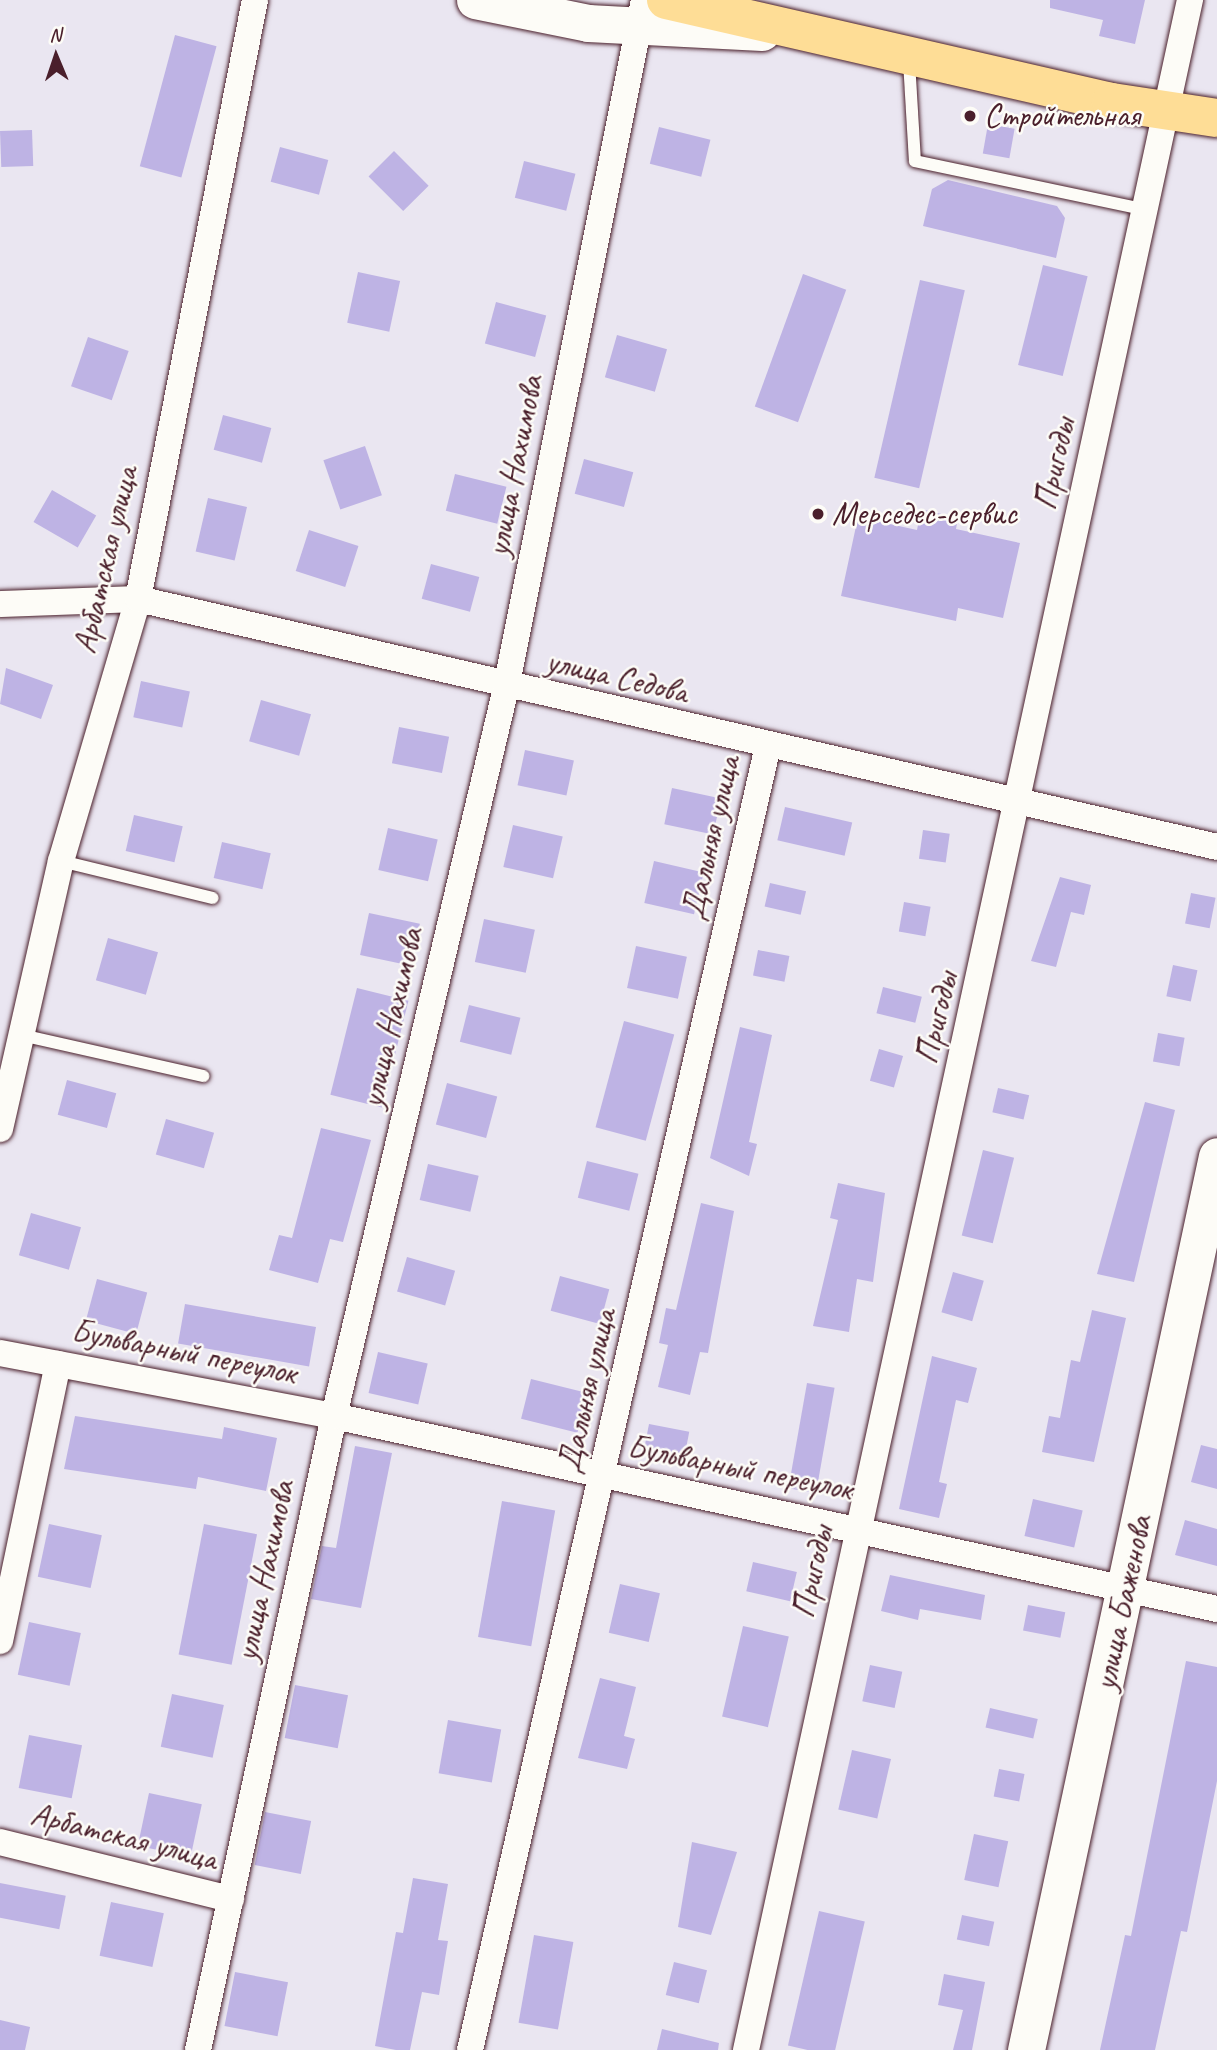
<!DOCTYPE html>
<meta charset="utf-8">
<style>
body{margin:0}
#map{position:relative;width:1217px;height:2050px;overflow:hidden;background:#eae6f1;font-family:Caveat,sans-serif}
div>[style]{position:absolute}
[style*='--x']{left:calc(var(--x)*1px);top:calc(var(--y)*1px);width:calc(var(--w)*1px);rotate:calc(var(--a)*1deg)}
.building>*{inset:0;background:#beb3e4;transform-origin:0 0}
.roads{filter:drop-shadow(0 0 2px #4a1f2b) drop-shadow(0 0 2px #4a1f2b)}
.lane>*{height:12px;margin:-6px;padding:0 6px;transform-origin:6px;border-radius:6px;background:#fdfcf7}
.street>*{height:26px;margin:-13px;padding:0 13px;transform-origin:13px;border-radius:13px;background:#fdfcf7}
.secondary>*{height:37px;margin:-18.5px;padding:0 18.5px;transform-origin:18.5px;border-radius:18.5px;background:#fdfcf7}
.primary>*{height:38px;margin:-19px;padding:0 19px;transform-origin:19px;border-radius:19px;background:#fedd96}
.dots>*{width:19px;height:19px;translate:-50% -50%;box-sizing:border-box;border:4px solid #fdfcf7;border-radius:50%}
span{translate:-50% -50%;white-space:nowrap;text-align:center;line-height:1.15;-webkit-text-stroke:5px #fdfcf7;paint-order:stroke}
.poi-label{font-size:33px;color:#4a1f2b}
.left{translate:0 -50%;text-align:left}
.street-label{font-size:33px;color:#4a1f2b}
.north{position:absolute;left:21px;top:21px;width:70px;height:70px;-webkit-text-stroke:5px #fdfcf7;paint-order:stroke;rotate:358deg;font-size:19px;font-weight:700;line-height:28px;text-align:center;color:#4a1f2b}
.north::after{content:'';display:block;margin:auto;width:24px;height:32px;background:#4a1f2b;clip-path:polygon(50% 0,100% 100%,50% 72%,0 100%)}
</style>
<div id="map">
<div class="building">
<div style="clip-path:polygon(1050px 0,1145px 0,1135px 44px,1099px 36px,1103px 20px,1050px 8px)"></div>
<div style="left:175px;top:35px;width:43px;height:136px;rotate:15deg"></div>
<div style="left:988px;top:124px;width:27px;height:30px;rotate:10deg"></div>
<div style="left:659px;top:127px;width:53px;height:38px;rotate:14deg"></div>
<div style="left:32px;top:130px;width:36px;height:32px;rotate:88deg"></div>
<div style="left:280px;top:147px;width:50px;height:36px;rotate:15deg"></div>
<div style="left:394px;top:151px;width:49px;height:36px;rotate:45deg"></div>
<div style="left:524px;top:161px;width:53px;height:38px;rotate:14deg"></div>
<div style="clip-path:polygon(948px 180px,1057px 206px,1065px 218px,1056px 258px,923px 226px,932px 189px)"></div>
<div style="left:1043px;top:265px;width:46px;height:103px;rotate:14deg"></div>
<div style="left:358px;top:272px;width:43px;height:52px;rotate:12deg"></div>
<div style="left:803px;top:274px;width:46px;height:141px;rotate:20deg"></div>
<div style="left:920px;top:280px;width:46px;height:203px;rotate:13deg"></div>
<div style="left:496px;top:302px;width:52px;height:43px;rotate:15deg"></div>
<div style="left:617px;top:335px;width:52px;height:44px;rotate:16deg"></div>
<div style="left:88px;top:337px;width:43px;height:52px;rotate:19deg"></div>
<div style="left:223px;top:415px;width:50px;height:36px;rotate:15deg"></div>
<div style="left:365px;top:446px;width:52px;height:44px;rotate:71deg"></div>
<div style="left:584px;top:459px;width:51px;height:36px;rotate:15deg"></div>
<div style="left:455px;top:474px;width:53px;height:38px;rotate:14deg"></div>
<div style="left:52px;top:490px;width:51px;height:37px;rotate:30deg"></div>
<div style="left:208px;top:498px;width:40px;height:55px;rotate:13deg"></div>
<div style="clip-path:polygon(921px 509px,958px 518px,956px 529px,1020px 543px,1003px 618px,958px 608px,956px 621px,841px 596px,858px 517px,917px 530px)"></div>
<div style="left:309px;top:530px;width:52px;height:43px;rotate:18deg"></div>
<div style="left:431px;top:564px;width:50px;height:36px;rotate:15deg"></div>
<div style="clip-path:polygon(6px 668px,53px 685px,41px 719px,0 704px)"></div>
<div style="left:141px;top:681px;width:50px;height:37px;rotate:12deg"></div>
<div style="left:261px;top:700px;width:52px;height:43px;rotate:16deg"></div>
<div style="left:399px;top:727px;width:51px;height:37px;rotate:11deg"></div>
<div style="left:525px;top:750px;width:50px;height:36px;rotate:12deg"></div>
<div style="left:672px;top:788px;width:50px;height:37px;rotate:12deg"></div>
<div style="left:785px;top:807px;width:69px;height:34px;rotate:13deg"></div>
<div style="left:134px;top:815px;width:50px;height:37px;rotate:13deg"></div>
<div style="left:513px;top:825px;width:51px;height:43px;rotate:13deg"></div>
<div style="left:388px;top:828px;width:51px;height:43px;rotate:13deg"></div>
<div style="left:923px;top:830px;width:27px;height:29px;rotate:8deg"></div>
<div style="left:222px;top:842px;width:50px;height:37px;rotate:13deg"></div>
<div style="left:654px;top:861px;width:51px;height:43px;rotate:13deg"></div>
<div style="clip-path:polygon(1060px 877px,1091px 885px,1084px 915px,1071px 912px,1056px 967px,1031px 961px)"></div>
<div style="left:770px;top:883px;width:37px;height:24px;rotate:13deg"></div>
<div style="left:1191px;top:893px;width:25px;height:31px;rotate:11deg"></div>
<div style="left:904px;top:902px;width:27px;height:30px;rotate:10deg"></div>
<div style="left:369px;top:913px;width:52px;height:43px;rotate:12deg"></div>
<div style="left:484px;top:919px;width:52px;height:44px;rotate:12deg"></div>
<div style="left:108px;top:938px;width:52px;height:44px;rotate:16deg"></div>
<div style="left:636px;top:946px;width:52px;height:43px;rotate:12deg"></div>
<div style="left:758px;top:950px;width:32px;height:26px;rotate:11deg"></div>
<div style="left:1173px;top:965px;width:25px;height:32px;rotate:12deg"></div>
<div style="left:883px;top:987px;width:40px;height:27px;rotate:14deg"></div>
<div style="left:357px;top:988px;width:53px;height:110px;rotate:14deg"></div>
<div style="left:469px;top:1005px;width:53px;height:38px;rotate:14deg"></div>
<div style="left:624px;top:1021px;width:52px;height:110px;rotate:15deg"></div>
<div style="clip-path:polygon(740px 1027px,772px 1035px,749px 1142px,757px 1144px,749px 1176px,710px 1158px)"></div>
<div style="left:1158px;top:1033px;width:27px;height:29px;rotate:10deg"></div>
<div style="left:879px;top:1049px;width:25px;height:33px;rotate:16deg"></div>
<div style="left:67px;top:1080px;width:51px;height:36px;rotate:15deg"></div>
<div style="left:447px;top:1083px;width:52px;height:43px;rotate:15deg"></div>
<div style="left:998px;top:1088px;width:32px;height:25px;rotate:13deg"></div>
<div style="clip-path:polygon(1145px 1102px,1175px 1110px,1134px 1282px,1097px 1274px)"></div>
<div style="left:166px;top:1119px;width:50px;height:37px;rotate:16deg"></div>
<div style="clip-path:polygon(321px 1128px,371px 1140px,343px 1242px,330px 1239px,318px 1283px,269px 1270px,279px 1235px,292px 1238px)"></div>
<div style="left:983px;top:1150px;width:32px;height:88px;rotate:14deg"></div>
<div style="left:587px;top:1161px;width:53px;height:38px;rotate:14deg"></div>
<div style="left:428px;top:1164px;width:52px;height:37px;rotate:13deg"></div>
<div style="clip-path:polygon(838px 1183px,885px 1193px,873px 1282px,857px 1279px,849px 1332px,813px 1326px,838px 1220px,830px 1218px)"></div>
<div style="clip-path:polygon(701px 1203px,734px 1211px,708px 1353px,700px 1352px,690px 1395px,658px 1387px,668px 1345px,659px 1343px,666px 1308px,676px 1310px)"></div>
<div style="left:31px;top:1213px;width:52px;height:44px;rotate:16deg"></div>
<div style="left:407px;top:1257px;width:50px;height:36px;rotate:16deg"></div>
<div style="left:953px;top:1272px;width:32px;height:42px;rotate:16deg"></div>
<div style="left:560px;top:1276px;width:51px;height:36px;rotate:15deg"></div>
<div style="left:97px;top:1279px;width:52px;height:43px;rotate:15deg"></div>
<div style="left:185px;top:1304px;width:133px;height:40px;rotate:10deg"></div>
<div style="clip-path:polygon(1092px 1310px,1126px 1318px,1094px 1462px,1042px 1452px,1049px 1416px,1060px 1418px,1071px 1360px,1080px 1362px)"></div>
<div style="left:378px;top:1352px;width:51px;height:42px;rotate:13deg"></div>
<div style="clip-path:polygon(932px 1356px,977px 1368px,968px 1403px,956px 1400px,939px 1482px,947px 1484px,939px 1518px,899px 1509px)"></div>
<div style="left:531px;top:1379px;width:58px;height:41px;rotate:14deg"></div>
<div style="left:807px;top:1383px;width:28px;height:107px;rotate:10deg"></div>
<div style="clip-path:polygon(75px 1416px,222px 1439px,224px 1427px,277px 1438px,266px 1491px,198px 1477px,196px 1489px,64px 1469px)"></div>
<div style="left:649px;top:1424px;width:41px;height:24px;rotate:11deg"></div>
<div style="clip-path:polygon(1201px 1445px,1217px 1449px,1217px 1489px,1191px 1482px)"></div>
<div style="clip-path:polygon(355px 1446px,392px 1453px,361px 1608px,311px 1599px,322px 1546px,336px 1548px)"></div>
<div style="left:1033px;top:1499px;width:51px;height:38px;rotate:13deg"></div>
<div style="left:502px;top:1501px;width:54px;height:138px;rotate:10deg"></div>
<div style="clip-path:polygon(1185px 1520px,1217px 1529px,1217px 1566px,1175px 1555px)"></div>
<div style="left:49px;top:1524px;width:54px;height:54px;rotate:12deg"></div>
<div style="left:204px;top:1524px;width:54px;height:133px;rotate:11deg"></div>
<div style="left:753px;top:1562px;width:45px;height:30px;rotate:13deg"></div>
<div style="clip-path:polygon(890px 1575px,985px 1595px,981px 1620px,920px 1609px,918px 1620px,881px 1611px)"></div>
<div style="left:620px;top:1584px;width:41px;height:50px;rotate:13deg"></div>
<div style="left:1028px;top:1605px;width:38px;height:26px;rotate:11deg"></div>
<div style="left:29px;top:1622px;width:53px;height:54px;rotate:12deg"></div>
<div style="left:743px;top:1626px;width:47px;height:93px;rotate:13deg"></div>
<div style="clip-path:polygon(1186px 1661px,1217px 1667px,1217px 1781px,1187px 1932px,1181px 1931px,1155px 2050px,1100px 2050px,1125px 1935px,1131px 1936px)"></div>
<div style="left:870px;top:1665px;width:33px;height:37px;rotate:12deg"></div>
<div style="clip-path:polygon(600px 1678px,636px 1687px,624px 1736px,635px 1739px,627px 1769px,578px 1758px)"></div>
<div style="left:295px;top:1685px;width:54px;height:54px;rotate:11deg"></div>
<div style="left:172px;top:1694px;width:53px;height:54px;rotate:12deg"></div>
<div style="left:990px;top:1708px;width:49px;height:20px;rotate:13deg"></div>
<div style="left:448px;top:1720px;width:54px;height:54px;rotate:10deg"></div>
<div style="left:29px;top:1735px;width:54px;height:54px;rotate:11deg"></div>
<div style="left:852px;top:1750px;width:40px;height:61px;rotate:13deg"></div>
<div style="left:999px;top:1769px;width:26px;height:28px;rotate:11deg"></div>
<div style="left:149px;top:1793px;width:54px;height:54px;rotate:12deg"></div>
<div style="left:265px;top:1812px;width:47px;height:54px;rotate:11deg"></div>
<div style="left:974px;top:1834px;width:35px;height:47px;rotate:12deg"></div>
<div style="clip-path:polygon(692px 1842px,737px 1852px,711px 1935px,678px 1927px)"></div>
<div style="clip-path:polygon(413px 1878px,448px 1884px,438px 1940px,448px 1941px,439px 1995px,422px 1992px,410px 2050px,396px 2050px,375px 2046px,396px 1932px,403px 1933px)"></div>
<div style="left:0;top:1883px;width:67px;height:34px;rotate:11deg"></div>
<div style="left:111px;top:1902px;width:54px;height:55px;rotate:12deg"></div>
<div style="left:819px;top:1911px;width:47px;height:138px;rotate:13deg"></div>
<div style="left:962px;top:1915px;width:33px;height:25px;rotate:12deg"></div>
<div style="left:534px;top:1935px;width:40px;height:89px;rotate:10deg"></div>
<div style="left:674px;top:1962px;width:34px;height:34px;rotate:14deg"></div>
<div style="left:235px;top:1972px;width:54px;height:55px;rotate:11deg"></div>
<div style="clip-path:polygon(944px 1974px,985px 1982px,972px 2050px,953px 2050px,963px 2010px,938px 2005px)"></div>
<div style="clip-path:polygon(0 2020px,30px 2027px,25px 2050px,0 2050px)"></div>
<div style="clip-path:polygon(662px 2029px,719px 2043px,718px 2050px,657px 2050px)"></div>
</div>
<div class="roads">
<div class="lane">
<div style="--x:909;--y:61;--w:100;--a:86.6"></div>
<div style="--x:915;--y:161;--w:233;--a:11.9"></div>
<div style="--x:61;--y:861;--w:156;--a:13.7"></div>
<div style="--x:21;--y:1035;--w:187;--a:12.7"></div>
</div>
<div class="street">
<div style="--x:0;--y:604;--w:138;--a:-2.1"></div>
<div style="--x:138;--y:599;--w:1107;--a:12.94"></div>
<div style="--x:0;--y:1129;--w:275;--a:-77.2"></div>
<div style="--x:61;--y:861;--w:273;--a:-73.6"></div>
<div style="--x:138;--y:599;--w:610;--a:-78.95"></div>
<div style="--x:0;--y:1353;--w:340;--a:10.7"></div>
<div style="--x:334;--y:1416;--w:904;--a:12.33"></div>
<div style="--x:0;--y:1641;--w:283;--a:-78.2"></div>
<div style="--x:0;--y:1842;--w:238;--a:13.9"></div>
<div style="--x:198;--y:2050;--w:648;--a:-77.89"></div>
<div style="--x:334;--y:1416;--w:748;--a:-76.71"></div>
<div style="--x:506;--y:688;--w:702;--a:-78.66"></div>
<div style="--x:470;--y:2050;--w:1338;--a:-77.13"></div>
<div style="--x:746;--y:2050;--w:2098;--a:-77.78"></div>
</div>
<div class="secondary">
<div style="--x:475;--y:0;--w:115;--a:11.5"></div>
<div style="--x:588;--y:23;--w:174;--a:3"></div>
<div style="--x:1026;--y:2050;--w:914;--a:-77.94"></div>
</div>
<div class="primary">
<div style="--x:666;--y:0;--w:457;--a:12.9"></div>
<div style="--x:1111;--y:102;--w:107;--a:8.6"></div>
</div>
</div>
<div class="dots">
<div style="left:970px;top:116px;background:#4a1f2b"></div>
<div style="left:818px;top:514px;background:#4a1f2b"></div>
</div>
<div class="poi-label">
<span class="left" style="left:984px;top:116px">Стройтельная</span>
<span class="left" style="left:832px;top:514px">Мерседес-сервис</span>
</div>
<div class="street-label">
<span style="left:1055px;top:464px;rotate:-78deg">Пригоды</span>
<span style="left:515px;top:466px;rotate:-79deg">улица Нахимова</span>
<span style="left:106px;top:560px;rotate:-77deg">Арбатская улица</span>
<span style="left:617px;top:677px;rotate:13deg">улица Седова</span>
<span style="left:711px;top:838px;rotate:-77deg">Дальняя улица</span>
<span style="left:392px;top:1018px;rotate:-77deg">улица Нахимова</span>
<span style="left:937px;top:1018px;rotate:-77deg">Пригоды</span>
<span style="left:184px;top:1352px;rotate:11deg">Бульварный переулок</span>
<span style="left:587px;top:1391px;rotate:-77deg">Дальняя улица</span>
<span style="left:740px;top:1468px;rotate:11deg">Бульварный переулок</span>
<span style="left:265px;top:1571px;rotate:-78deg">улица Нахимова</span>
<span style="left:813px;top:1572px;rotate:-78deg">Пригоды</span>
<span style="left:1123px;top:1603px;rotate:-78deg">улица Баженова</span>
<span style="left:124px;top:1837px;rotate:14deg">Арбатская улица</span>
</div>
<div class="north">N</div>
</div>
